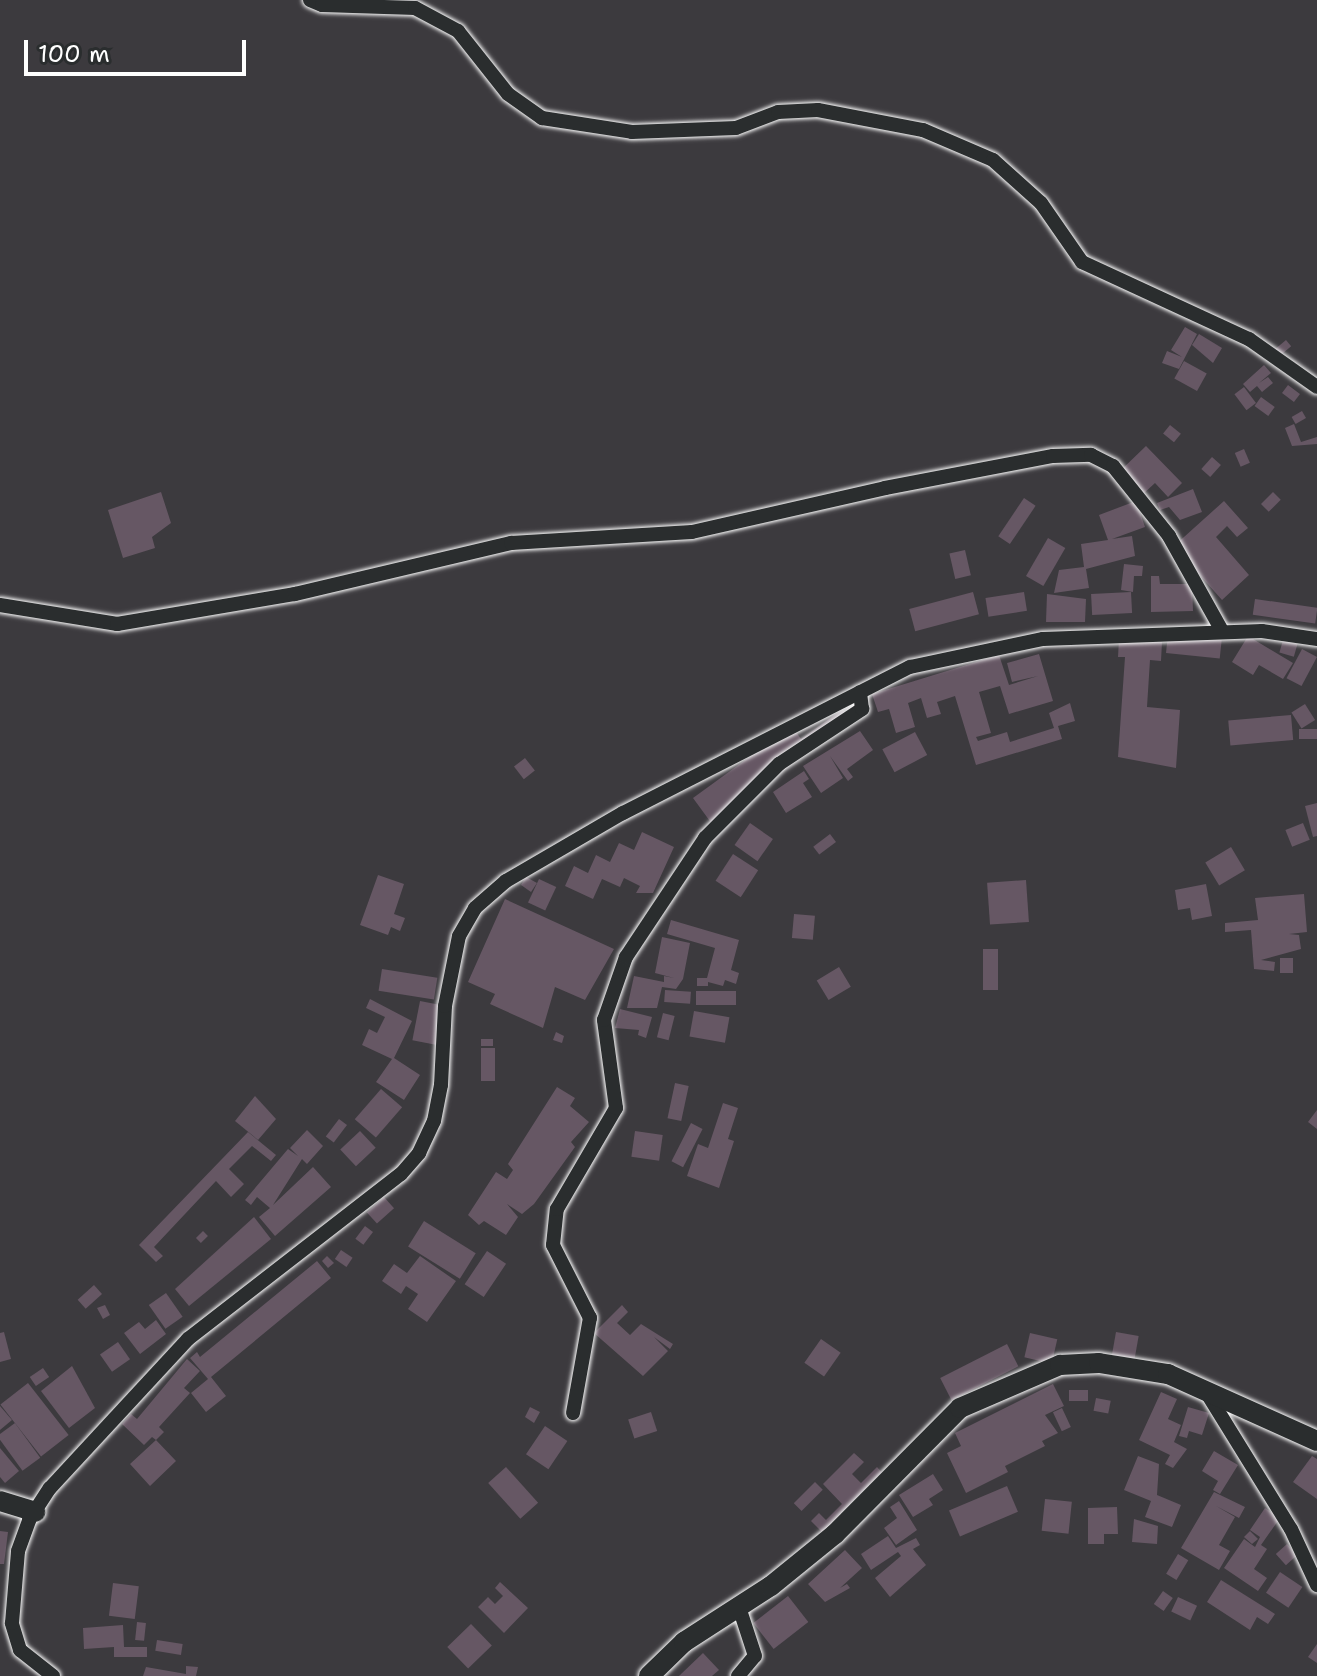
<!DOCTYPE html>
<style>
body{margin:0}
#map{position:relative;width:1317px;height:1676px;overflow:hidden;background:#3c3a3e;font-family:"Shantell Sans",sans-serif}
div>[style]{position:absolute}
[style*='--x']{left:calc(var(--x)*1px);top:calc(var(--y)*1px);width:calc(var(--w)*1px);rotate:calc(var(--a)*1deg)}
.building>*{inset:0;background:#665764;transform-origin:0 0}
.roads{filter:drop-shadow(0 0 2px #fff) drop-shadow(0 0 2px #fff)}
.street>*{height:14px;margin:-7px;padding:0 7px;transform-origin:7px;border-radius:7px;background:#2a2d2e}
.secondary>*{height:20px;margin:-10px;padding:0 10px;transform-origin:10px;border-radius:10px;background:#2a2d2e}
span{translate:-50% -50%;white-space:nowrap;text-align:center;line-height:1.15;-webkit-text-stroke:6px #2a2d2e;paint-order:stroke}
.scale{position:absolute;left:24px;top:40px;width:222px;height:36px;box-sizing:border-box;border:4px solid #fff;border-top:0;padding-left:10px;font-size:24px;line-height:28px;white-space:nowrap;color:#fff;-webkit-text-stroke:6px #2a2d2e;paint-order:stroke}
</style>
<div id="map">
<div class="building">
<div style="clip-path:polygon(1185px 327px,1197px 334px,1179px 369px,1162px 363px,1167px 351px,1182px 357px,1171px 350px)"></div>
<div style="clip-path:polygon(1199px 334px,1222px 348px,1213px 363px,1192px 345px)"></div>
<div style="left:1286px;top:340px;width:8px;height:14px;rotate:50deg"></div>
<div style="left:1184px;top:361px;width:26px;height:20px;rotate:29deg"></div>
<div style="clip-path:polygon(1264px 365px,1271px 373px,1259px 383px,1268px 377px,1273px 383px,1262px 392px,1257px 386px,1250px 392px,1243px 384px)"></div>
<div style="left:1288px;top:385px;width:15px;height:10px;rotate:37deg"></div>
<div style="left:1244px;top:387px;width:20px;height:12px;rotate:53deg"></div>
<div style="left:1261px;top:397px;width:17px;height:11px;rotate:36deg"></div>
<div style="left:1302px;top:411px;width:8px;height:12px;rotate:60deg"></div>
<div style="clip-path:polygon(1294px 424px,1301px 442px,1317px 437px,1317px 444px,1292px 446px,1285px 428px)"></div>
<div style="left:1170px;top:425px;width:14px;height:11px;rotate:39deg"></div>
<div style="clip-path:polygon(1146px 446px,1182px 483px,1168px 497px,1155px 483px,1142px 495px,1119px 472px)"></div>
<div style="left:1244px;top:449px;width:15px;height:10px;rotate:67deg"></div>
<div style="left:1212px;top:457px;width:12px;height:16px;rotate:42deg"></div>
<div style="clip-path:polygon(1193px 489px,1202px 512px,1180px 520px,1169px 507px,1160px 510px,1157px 503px)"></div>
<div style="clip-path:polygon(161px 492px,171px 523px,152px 537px,155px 548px,123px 558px,108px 510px)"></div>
<div style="left:1273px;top:492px;width:11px;height:17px;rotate:45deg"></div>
<div style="left:1024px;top:498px;width:14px;height:46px;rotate:34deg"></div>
<div style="clip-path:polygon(1136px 501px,1145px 527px,1112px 539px,1132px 536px,1135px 556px,1086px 569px,1089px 588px,1054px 593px,1059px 570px,1084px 567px,1081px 544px,1108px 540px,1099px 515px)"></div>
<div style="clip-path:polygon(1224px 501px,1248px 528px,1237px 537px,1227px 526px,1216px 537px,1249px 575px,1222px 600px,1174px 546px)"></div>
<div style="left:1048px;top:538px;width:20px;height:44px;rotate:30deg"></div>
<div style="left:965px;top:550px;width:26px;height:16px;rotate:77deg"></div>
<div style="clip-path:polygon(1124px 564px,1143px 566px,1142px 576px,1134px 576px,1133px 592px,1121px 590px)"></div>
<div style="clip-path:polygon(1151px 576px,1159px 576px,1160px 584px,1192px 584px,1193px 611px,1151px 612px)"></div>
<div style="left:973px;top:592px;width:23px;height:66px;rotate:75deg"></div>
<div style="left:1024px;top:592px;width:19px;height:39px;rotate:81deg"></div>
<div style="left:1131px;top:592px;width:21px;height:40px;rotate:87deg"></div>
<div style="clip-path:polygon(1047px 594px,1086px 599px,1085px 622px,1046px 622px)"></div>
<div style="left:1255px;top:599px;width:63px;height:16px;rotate:8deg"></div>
<div style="left:1168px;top:634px;width:54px;height:19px;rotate:6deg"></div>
<div style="clip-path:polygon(1248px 636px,1293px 663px,1283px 679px,1259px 665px,1253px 675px,1232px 662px)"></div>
<div style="clip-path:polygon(1119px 639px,1162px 642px,1161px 661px,1150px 660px,1147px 707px,1180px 710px,1176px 768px,1118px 757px,1125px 657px,1118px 657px)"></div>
<div style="left:1283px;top:640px;width:15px;height:13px;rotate:16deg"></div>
<div style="left:1302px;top:649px;width:17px;height:33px;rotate:28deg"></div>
<div style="clip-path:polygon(1039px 654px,1053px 701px,1009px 714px,1000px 686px,979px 692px,991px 733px,976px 737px,978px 741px,1007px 732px,1010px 742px,1054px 728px,1049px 713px,1070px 703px,1075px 721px,1058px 726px,1062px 739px,976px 765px,955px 696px,937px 702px,941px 714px,927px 718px,921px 698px,908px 703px,915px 727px,896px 733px,889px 709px,878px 712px,872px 694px,999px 655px,1009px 685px,1038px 676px,1012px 682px,1007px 663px)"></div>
<div style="left:1305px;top:704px;width:19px;height:16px;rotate:58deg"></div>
<div style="clip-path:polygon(843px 709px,851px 720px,712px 824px,693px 798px,792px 726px,801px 739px)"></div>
<div style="left:1291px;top:715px;width:25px;height:63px;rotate:85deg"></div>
<div style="left:1317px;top:729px;width:10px;height:18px;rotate:90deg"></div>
<div style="clip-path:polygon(860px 731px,873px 750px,847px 769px,853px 777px,848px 781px,830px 756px,843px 778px,821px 793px,803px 766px)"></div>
<div style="left:915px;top:732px;width:26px;height:37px;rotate:62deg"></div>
<div style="left:525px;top:758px;width:16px;height:14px;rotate:52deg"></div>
<div style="clip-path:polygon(804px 771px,809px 779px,803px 783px,812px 797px,786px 813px,773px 792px)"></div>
<div style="clip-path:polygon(1317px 803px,1317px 836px,1313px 837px,1305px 806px)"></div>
<div style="left:750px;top:823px;width:28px;height:27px;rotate:35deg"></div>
<div style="left:1303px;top:823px;width:18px;height:19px;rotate:68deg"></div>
<div style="clip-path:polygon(642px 832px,674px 847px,653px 893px,636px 893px,640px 886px,624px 878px,620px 887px,602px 879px,593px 899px,565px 886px,574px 866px,588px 873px,596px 855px,610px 862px,619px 843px,634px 850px)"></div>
<div style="left:830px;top:834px;width:10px;height:21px;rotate:53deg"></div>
<div style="left:1231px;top:847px;width:27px;height:30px;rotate:59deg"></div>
<div style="left:733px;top:854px;width:30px;height:32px;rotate:33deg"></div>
<div style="clip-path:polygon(378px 875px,404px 884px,394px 914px,405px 918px,400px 931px,391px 927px,388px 935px,360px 925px)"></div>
<div style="clip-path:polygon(526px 877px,537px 883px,531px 892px,521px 885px)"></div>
<div style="left:539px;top:879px;width:19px;height:26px;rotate:25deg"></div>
<div style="left:1026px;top:880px;width:42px;height:39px;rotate:86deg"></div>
<div style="clip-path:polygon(1206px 884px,1212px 916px,1192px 920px,1190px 908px,1178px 910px,1175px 890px)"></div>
<div style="clip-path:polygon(1304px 894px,1307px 932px,1289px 934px,1299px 935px,1301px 949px,1261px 960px,1275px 962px,1274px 971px,1254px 969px,1251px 930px,1225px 932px,1225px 923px,1258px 920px,1255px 898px)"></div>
<div style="clip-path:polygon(505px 899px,614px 949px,585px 1000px,555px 987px,543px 1028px,490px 1004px,495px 994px,468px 982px)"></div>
<div style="left:794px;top:914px;width:21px;height:24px;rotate:5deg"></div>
<div style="clip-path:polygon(671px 920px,739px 940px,731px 970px,739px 973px,736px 984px,725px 980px,723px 986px,708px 982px,708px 986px,697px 986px,697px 978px,707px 978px,715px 948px,667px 934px)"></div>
<div style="clip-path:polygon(662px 937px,690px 943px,683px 979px,676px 989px,662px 987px,657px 1008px,627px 1008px,634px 976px,664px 982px,664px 976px,674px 978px,655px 973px)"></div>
<div style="left:983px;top:949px;width:15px;height:41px"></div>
<div style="left:1280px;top:958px;width:13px;height:15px"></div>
<div style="left:839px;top:967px;width:23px;height:26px;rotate:59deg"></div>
<div style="left:382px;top:969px;width:56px;height:22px;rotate:9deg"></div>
<div style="left:665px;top:990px;width:26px;height:12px;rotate:4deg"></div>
<div style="left:696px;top:991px;width:40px;height:14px"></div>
<div style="clip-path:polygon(370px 999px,412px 1021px,394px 1058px,420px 1075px,404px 1100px,376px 1082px,392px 1059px,362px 1045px,369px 1029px,377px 1033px,385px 1017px,366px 1008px)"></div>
<div style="left:420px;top:1001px;width:25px;height:40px;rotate:11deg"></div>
<div style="clip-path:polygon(620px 1009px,652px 1017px,646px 1038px,638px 1035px,639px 1030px,615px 1028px)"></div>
<div style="left:694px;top:1011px;width:36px;height:26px;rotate:10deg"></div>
<div style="left:663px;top:1013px;width:12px;height:25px;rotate:14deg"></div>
<div style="clip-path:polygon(556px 1032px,564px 1036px,562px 1043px,553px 1040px)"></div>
<div style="left:493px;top:1039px;width:7px;height:12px;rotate:90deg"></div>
<div style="left:481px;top:1048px;width:14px;height:33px"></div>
<div style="left:675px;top:1083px;width:14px;height:36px;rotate:12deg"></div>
<div style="clip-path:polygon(557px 1087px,575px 1098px,570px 1106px,589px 1122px,571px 1142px,575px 1147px,534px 1204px,522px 1214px,507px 1204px,518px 1217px,506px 1235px,484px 1221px,479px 1225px,468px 1215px,496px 1172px,507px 1179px,513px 1170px,508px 1164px)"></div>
<div style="left:381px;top:1089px;width:28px;height:40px;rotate:41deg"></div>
<div style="clip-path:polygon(255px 1096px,276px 1119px,258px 1140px,235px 1121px)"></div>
<div style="clip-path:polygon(723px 1103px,738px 1108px,728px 1139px,734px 1141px,719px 1188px,687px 1176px,698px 1144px,708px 1148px)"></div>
<div style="clip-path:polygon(1317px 1110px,1317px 1129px,1308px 1122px)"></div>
<div style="left:339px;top:1119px;width:10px;height:22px;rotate:37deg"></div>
<div style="left:691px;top:1123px;width:13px;height:43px;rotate:27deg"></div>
<div style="clip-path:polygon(307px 1130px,323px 1146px,307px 1164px,302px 1159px,273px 1205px,313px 1167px,331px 1187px,275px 1236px,259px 1217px,270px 1208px,257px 1197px,251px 1205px,245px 1200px,288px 1149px,298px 1156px,290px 1148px)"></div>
<div style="left:360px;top:1131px;width:23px;height:27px;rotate:47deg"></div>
<div style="left:635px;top:1131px;width:28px;height:26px;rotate:8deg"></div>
<div style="clip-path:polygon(248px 1132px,276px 1155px,271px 1161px,252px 1146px,229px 1169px,244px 1184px,231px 1197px,216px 1181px,154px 1247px,163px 1256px,156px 1262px,139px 1245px)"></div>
<div style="left:384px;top:1197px;width:15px;height:23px;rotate:48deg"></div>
<div style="clip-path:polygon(254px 1217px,271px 1239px,189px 1306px,175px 1289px)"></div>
<div style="left:424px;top:1221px;width:61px;height:30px;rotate:32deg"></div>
<div style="left:365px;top:1226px;width:10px;height:16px;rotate:37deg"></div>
<div style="left:203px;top:1231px;width:7px;height:10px;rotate:45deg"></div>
<div style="left:341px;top:1250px;width:14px;height:11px;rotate:34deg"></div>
<div style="left:487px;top:1251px;width:23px;height:40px;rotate:34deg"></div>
<div style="clip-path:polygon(327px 1256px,334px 1263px,328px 1268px,322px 1261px)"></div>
<div style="clip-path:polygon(420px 1256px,456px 1281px,427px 1322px,408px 1309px,418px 1294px,406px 1286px,401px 1294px,382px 1281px,394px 1264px,407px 1273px)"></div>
<div style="clip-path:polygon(317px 1261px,331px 1278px,211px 1377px,226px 1396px,206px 1412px,191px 1393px,208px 1379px,190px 1358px,197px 1352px,200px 1357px)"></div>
<div style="left:94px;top:1285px;width:12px;height:22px;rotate:48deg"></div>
<div style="left:166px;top:1293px;width:29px;height:21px;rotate:55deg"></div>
<div style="clip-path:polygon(105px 1305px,110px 1315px,103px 1319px,97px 1308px)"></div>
<div style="clip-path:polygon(622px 1305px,628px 1312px,617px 1323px,630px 1335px,641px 1324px,673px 1344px,670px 1349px,654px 1337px,668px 1351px,643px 1376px,594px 1333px)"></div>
<div style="clip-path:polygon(156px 1320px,166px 1334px,140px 1354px,124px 1333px,139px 1322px,145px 1329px)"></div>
<div style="clip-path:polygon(4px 1332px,11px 1359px,0 1362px,0 1333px)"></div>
<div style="left:1116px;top:1332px;width:23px;height:28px;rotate:10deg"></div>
<div style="left:1030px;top:1333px;width:28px;height:25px;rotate:13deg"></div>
<div style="left:821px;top:1339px;width:24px;height:29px;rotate:35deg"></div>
<div style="left:118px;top:1342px;width:21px;height:22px;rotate:55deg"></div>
<div style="left:1007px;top:1344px;width:25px;height:75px;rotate:63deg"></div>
<div style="clip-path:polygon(187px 1359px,200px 1371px,184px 1388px,190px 1393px,159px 1427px,164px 1432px,156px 1440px,176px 1461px,150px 1486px,130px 1464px,156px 1440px,152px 1437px,144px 1445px,122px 1424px,131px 1414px,137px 1419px)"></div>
<div style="clip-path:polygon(72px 1366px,95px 1408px,69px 1428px,41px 1391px)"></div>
<div style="left:43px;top:1368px;width:11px;height:16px;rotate:56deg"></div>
<div style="left:28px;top:1383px;width:66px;height:35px;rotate:52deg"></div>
<div style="clip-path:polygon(1053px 1384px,1064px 1406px,1045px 1415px,1058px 1433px,1042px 1441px,1045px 1446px,1005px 1466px,1008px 1472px,966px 1493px,947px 1453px,961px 1446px,955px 1433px)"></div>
<div style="left:1069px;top:1390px;width:19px;height:11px"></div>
<div style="clip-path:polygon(1161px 1392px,1177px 1399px,1168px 1419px,1181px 1425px,1174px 1442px,1187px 1449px,1173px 1468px,1165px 1464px,1170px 1455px,1139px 1440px)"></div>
<div style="left:1096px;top:1398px;width:15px;height:13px;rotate:11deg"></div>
<div style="clip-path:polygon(0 1406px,12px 1420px,0 1430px)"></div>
<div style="clip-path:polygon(530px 1407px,540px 1412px,534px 1423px,525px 1417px)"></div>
<div style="clip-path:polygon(1188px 1407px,1209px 1413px,1202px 1435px,1189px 1431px,1187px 1438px,1179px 1436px)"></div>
<div style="left:1062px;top:1408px;width:21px;height:10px;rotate:65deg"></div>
<div style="left:651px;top:1412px;width:20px;height:24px;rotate:72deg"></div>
<div style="left:15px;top:1423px;width:43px;height:22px;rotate:54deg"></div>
<div style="left:545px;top:1426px;width:27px;height:34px;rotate:34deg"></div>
<div style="clip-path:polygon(0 1448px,19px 1471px,5px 1483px,0 1477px)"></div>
<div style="clip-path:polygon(1214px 1451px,1238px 1465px,1220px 1494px,1213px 1490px,1218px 1481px,1202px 1471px)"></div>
<div style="clip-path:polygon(854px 1453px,864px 1462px,852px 1474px,861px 1483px,877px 1467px,885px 1476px,826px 1536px,811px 1521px,819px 1513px,826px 1520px,842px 1504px,823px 1484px)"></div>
<div style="clip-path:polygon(1138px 1456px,1159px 1464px,1157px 1495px,1181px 1505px,1172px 1527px,1145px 1517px,1151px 1501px,1124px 1490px)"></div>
<div style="clip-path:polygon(1312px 1456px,1317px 1459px,1317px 1499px,1293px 1482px)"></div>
<div style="left:506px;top:1467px;width:48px;height:24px;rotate:48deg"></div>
<div style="clip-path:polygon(933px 1474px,943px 1490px,929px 1499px,933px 1505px,913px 1517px,899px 1495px)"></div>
<div style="left:815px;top:1482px;width:11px;height:30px;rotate:45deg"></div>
<div style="left:1007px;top:1486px;width:28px;height:63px;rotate:67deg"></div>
<div style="clip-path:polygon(1214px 1492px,1245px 1507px,1239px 1518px,1216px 1506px,1235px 1517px,1219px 1545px,1230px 1551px,1219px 1570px,1181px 1548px)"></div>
<div style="left:1045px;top:1499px;width:27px;height:32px;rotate:6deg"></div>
<div style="clip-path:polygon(899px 1501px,917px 1530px,896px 1545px,884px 1528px,897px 1518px,890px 1507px)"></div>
<div style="clip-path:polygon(1117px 1507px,1118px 1534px,1104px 1534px,1104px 1544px,1088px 1544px,1088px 1508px)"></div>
<div style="clip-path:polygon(1265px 1508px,1280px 1518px,1261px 1545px,1267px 1549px,1254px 1569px,1267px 1578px,1258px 1591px,1224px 1568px,1244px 1539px,1255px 1547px,1260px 1537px,1250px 1530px)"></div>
<div style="clip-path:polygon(1134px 1519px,1158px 1526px,1157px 1544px,1132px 1542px)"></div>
<div style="clip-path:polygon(0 1531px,8px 1532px,4px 1564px,0 1564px)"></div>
<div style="clip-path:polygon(1250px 1531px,1258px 1539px,1252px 1544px,1244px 1537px)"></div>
<div style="clip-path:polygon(888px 1536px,896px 1548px,916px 1538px,920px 1545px,913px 1549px,926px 1565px,890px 1597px,875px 1578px,901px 1556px,898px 1552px,871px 1570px,861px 1554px)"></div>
<div style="left:1287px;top:1544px;width:15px;height:15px;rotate:48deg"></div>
<div style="clip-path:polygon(845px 1550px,862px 1568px,840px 1588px,847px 1584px,850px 1588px,825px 1602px,808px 1584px)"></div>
<div style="left:1178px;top:1554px;width:12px;height:23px;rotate:31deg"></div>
<div style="left:1280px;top:1572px;width:27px;height:25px;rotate:34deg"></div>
<div style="clip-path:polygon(1221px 1580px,1275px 1614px,1268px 1624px,1257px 1617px,1250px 1630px,1207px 1602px)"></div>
<div style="clip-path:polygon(500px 1582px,528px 1608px,504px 1633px,478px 1607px,488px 1597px,495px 1604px,503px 1596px,495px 1588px)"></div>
<div style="left:113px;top:1583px;width:26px;height:33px;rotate:7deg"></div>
<div style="left:1163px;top:1591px;width:12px;height:16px;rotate:35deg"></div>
<div style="left:788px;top:1596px;width:33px;height:44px;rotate:52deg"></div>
<div style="left:1178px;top:1597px;width:21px;height:16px;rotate:25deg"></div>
<div style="left:137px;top:1622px;width:9px;height:18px;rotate:6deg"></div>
<div style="left:471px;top:1624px;width:30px;height:33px;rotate:46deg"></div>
<div style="clip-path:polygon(123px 1625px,124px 1647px,147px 1647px,147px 1657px,114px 1657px,114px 1647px,84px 1649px,83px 1628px)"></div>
<div style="left:157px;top:1640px;width:26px;height:11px;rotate:9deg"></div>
<div style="clip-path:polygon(1317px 1644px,1317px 1663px,1308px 1657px)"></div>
<div style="clip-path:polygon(703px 1653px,719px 1670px,712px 1676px,679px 1676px)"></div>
<div style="clip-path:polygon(186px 1666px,198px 1667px,196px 1676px,143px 1676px,146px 1667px,186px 1674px)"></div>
</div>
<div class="roads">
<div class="street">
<div style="--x:310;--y:0;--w:13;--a:23"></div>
<div style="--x:322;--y:5;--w:93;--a:1.8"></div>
<div style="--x:415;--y:8;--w:49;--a:28.1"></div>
<div style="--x:458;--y:31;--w:80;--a:51.6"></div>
<div style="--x:508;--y:94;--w:42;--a:35.2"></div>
<div style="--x:542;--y:118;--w:91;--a:8.8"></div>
<div style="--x:632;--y:132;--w:104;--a:-2.2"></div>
<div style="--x:736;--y:128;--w:45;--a:-20.9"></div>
<div style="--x:778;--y:112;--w:40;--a:-2.9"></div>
<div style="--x:818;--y:110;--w:107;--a:10.8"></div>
<div style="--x:923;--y:130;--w:76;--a:23.2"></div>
<div style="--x:993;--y:160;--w:64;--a:41.9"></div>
<div style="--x:1041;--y:203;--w:72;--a:55.2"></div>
<div style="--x:1082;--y:262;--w:184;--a:24.8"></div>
<div style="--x:1249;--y:339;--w:83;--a:35.2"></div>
<div style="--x:0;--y:605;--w:119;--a:9.2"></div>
<div style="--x:117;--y:624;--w:181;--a:-9.6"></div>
<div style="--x:295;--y:594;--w:222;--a:-13.3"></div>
<div style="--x:511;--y:543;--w:181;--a:-3.5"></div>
<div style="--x:692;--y:532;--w:198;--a:-12.8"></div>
<div style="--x:885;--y:488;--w:171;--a:-10.8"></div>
<div style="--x:1053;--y:456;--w:38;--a:-2"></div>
<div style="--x:1091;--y:455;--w:25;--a:27"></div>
<div style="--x:1113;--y:466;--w:90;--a:51.3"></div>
<div style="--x:1169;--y:536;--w:109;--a:60.8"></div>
<div style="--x:1205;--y:1390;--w:163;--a:58.3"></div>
<div style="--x:1291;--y:1529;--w:62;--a:65.1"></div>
<div style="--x:573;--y:1413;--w:97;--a:-79.9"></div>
<div style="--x:590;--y:1318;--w:82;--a:-116.9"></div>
<div style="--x:553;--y:1245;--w:36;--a:-84"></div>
<div style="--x:557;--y:1209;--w:117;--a:-59.7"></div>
<div style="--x:616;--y:1108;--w:89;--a:-97.8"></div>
<div style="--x:604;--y:1020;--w:67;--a:-70.8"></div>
<div style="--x:626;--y:957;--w:143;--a:-56.4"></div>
<div style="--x:705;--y:838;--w:105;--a:-45"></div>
<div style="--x:779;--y:764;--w:100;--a:-33.5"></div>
<div style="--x:862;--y:709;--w:17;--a:-97"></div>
<div style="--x:53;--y:1676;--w:42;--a:-141.8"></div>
<div style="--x:20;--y:1650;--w:28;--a:-107"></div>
<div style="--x:12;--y:1623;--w:72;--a:-85.2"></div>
<div style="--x:18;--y:1551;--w:33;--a:-70"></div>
<div style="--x:29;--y:1520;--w:38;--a:-57"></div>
<div style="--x:50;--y:1488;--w:203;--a:-47.2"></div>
<div style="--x:188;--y:1339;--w:269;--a:-37.8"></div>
<div style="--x:401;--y:1174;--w:28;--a:-49"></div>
<div style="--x:419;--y:1153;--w:35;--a:-65"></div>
<div style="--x:434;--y:1121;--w:37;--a:-79"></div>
<div style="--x:441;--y:1085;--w:79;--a:-87.1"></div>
<div style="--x:445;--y:1006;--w:71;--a:-78.7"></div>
<div style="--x:459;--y:936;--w:32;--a:-60"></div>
<div style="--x:475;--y:908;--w:41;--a:-41.1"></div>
<div style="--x:506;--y:881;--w:135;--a:-30.2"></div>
<div style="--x:623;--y:813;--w:322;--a:-27"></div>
<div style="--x:910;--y:667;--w:136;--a:-11.9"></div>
<div style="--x:1043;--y:639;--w:219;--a:-2.1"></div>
<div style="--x:1262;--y:631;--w:56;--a:8.3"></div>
<div style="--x:738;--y:1676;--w:26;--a:-50"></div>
<div style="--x:755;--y:1656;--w:52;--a:-108.1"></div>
</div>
<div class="secondary">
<div style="--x:0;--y:1501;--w:37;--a:17"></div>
<div style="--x:649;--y:1676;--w:49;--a:-44.2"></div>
<div style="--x:684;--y:1642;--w:103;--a:-32.8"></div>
<div style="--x:771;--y:1586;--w:82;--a:-39.1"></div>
<div style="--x:835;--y:1534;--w:177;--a:-45.2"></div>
<div style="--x:960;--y:1408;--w:109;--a:-23.3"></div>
<div style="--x:1060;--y:1365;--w:39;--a:-3"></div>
<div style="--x:1099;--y:1363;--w:70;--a:9.1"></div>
<div style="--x:1168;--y:1374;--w:163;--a:24.2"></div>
</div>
</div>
<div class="scale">100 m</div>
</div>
